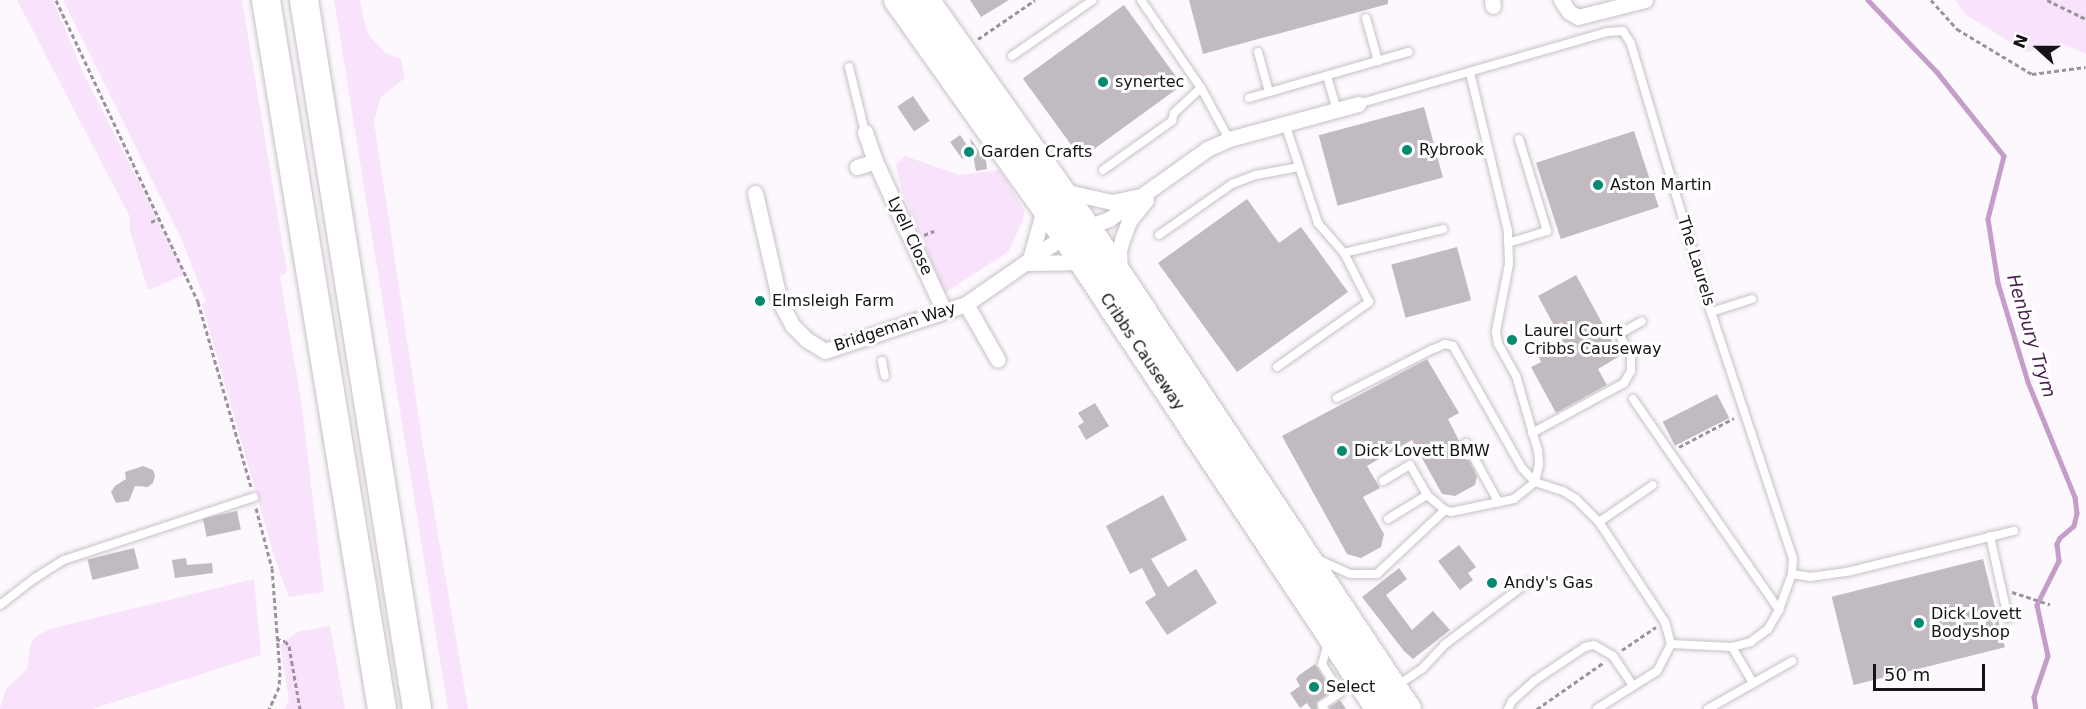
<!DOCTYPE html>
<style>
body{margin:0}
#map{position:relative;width:2086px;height:709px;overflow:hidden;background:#fdf7fe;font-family:"DejaVu Sans",sans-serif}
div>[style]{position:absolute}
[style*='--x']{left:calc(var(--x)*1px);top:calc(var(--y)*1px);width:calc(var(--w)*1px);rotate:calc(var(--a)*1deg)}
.green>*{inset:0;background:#f9e2fb}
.stream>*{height:4.5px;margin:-2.25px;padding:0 2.25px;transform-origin:2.25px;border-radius:2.25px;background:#c49ec9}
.building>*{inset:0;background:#c1bbc1;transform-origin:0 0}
.path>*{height:3px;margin-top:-1.5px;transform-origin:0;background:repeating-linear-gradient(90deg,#989499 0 4.5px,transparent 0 7.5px)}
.roads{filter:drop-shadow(0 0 2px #c7c1c7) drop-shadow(0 0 2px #c7c1c7)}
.lane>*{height:8px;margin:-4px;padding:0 4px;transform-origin:4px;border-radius:4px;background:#fff}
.street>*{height:15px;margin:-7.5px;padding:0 7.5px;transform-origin:7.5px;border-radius:7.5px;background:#fff}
.primary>*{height:26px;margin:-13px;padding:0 13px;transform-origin:13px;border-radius:13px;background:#fff}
.highway>*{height:28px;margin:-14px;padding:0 14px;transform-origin:14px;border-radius:14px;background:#fff}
.dots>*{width:16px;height:16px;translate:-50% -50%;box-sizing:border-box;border:3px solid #fff;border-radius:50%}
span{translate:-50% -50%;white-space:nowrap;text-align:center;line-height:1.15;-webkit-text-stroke:6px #fff;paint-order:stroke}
.poi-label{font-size:16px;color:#151315}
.left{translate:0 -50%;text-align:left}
.street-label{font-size:16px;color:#151315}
.water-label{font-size:18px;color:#4b1c51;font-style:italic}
.north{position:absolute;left:2008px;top:18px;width:60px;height:60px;-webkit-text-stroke:4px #fff;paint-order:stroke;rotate:291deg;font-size:16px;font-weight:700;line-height:24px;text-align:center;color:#151315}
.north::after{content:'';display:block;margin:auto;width:21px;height:27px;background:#151315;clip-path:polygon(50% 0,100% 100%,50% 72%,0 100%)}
.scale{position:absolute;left:1873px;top:664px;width:112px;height:27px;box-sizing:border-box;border:3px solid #151315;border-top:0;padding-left:8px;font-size:18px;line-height:21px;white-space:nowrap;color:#151315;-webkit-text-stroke:4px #fff;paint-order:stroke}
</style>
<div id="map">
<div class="green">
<div style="clip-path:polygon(17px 0,53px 0,84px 75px,186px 274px,148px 290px,130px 231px,130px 217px)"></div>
<div style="clip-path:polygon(63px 0,242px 0,287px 272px,280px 277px,301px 400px,324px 592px,289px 597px,275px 559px,202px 304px,206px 302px,182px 240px)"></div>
<div style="clip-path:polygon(334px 0,360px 0,365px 26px,371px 38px,385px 53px,401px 59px,405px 78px,381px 97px,374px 122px,424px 452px,468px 709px,448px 709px)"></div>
<div style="clip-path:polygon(1955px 0,2086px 0,2086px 54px,2061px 43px,2025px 52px,1965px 14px)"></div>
<div style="clip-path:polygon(905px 156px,959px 175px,1000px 170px,1024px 210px,1023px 220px,1009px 251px,945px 293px,902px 191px,896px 165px)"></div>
<div style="clip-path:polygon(254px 579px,261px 655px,92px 709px,0 709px,6px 689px,27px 669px,31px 643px,36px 637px,50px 629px)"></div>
<div style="clip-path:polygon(330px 626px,345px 709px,284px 709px,289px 700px,280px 645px,297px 632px)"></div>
</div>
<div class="stream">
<div style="--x:1868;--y:0;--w:100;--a:46.2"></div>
<div style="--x:1937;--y:72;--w:107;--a:51.4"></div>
<div style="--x:2004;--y:156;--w:65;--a:104.3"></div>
<div style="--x:1988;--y:219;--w:65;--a:81.1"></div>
<div style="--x:1998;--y:283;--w:103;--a:73.1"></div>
<div style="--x:2028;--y:382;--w:124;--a:67.8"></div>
<div style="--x:2075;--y:497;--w:16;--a:83"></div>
<div style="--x:2077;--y:513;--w:13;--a:103"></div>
<div style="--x:2074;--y:526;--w:18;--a:139"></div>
<div style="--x:2060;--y:538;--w:7;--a:117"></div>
<div style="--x:2057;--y:544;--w:17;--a:83"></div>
<div style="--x:2059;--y:561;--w:49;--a:116.6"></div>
<div style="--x:2037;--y:605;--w:52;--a:77.8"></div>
<div style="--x:2048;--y:656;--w:43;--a:108.9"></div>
<div style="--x:2034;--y:697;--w:12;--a:81"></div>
</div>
<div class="building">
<div style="clip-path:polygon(970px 0,1009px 0,981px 17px)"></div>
<div style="clip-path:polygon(1189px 0,1388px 0,1388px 4px,1203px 54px)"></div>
<div style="left:1124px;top:5px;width:99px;height:125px;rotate:54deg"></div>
<div style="left:913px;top:96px;width:30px;height:19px;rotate:56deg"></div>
<div style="left:1424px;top:107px;width:73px;height:109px;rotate:75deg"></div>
<div style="left:1634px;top:131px;width:80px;height:103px;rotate:72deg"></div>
<div style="left:960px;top:135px;width:21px;height:12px;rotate:55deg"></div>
<div style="clip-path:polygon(970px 138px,986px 161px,987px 169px,976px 171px)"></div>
<div style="clip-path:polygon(1247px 199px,1279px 243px,1301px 227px,1348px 292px,1237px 372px,1158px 263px)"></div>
<div style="left:1457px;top:247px;width:55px;height:68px;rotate:75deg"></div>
<div style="clip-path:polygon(1576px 275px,1620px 356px,1598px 369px,1607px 385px,1556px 413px,1531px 367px,1541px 362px,1538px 355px,1563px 342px,1538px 296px)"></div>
<div style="clip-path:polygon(1427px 359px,1459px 413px,1448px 419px,1477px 476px,1475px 485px,1455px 496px,1442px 494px,1412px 440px,1367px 466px,1380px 488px,1363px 497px,1384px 534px,1381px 547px,1361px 558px,1347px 554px,1282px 436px)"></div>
<div style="left:1717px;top:394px;width:27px;height:61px;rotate:63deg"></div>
<div style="clip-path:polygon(1095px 403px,1109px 426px,1086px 440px,1078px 426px,1084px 422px,1078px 413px)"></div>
<div style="clip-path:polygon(143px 466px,153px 470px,155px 476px,153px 483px,148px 487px,135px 486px,129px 501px,116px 503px,111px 492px,115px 486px,126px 479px,125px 472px)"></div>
<div style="clip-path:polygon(1163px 495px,1187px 540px,1151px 559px,1168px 587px,1196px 569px,1217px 603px,1167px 635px,1145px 602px,1156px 595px,1142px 568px,1130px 574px,1106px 526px)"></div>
<div style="left:237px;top:511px;width:19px;height:35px;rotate:78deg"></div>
<div style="clip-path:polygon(1459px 545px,1476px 567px,1468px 573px,1473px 580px,1460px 590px,1438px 561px)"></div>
<div style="left:134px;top:548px;width:21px;height:48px;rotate:76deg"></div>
<div style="clip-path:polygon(186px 558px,187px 565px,212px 563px,213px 573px,175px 578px,172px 560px)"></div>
<div style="left:1983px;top:559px;width:91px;height:156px;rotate:76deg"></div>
<div style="clip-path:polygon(1399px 568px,1407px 579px,1386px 595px,1412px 630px,1433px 611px,1450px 630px,1413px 659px,1404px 651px,1362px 597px)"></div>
<div style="clip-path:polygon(1315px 664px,1332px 691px,1317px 702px,1317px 709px,1311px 709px,1307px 703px,1300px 708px,1290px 693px,1300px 686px,1296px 679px,1299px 675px)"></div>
<div style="clip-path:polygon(1340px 700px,1346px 709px,1330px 709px,1330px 707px)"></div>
</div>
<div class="path">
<div style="--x:56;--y:0;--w:334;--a:64.8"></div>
<div style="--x:198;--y:302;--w:192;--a:74"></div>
<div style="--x:1931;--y:0;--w:39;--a:48"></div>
<div style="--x:1957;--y:29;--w:87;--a:31"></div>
<div style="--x:2032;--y:74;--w:54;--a:-7.4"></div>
<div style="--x:2047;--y:0;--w:43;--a:26"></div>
<div style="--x:978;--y:39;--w:69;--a:-34.4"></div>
<div style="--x:151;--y:222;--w:10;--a:-24"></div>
<div style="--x:924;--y:235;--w:11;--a:-22"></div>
<div style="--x:1679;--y:447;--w:62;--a:-27.8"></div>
<div style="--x:256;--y:508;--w:62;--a:75.1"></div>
<div style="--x:272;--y:568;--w:104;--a:85.6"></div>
<div style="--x:280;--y:672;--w:15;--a:94"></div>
<div style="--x:279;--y:687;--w:24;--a:114"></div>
<div style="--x:2012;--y:592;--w:40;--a:18"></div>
<div style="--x:276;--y:639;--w:9;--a:13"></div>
<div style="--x:285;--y:641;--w:6;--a:51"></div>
<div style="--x:289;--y:646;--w:64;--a:80.1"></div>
<div style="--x:1622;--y:650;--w:41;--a:-34.1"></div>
<div style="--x:1537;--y:709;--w:82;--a:-35"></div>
</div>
<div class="roads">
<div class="lane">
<div style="--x:1141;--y:0;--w:107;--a:55.7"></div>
<div style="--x:1201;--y:88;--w:58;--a:61.2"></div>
<div style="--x:1366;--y:18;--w:45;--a:74.4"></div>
<div style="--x:1258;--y:52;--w:41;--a:74.6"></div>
<div style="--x:1012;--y:56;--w:98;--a:-34.7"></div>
<div style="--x:849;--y:67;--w:67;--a:76.2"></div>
<div style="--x:1327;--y:76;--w:35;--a:74"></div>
<div style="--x:1249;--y:98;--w:166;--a:-16.1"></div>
<div style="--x:1358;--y:104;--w:260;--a:-16.1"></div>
<div style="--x:1608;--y:32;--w:15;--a:-4"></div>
<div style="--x:1623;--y:31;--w:15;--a:58"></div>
<div style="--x:1631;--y:44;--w:280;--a:73.4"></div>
<div style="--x:1711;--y:312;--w:260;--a:71.6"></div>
<div style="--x:1793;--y:559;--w:15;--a:94"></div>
<div style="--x:1792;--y:574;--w:38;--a:110"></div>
<div style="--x:1779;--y:610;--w:22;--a:120"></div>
<div style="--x:1768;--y:629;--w:21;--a:143"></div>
<div style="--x:1751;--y:642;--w:20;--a:165"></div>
<div style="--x:1732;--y:647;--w:61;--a:-177.2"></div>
<div style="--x:1103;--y:170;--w:85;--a:-35.4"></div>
<div style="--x:1172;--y:121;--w:8;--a:-76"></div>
<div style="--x:1174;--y:113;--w:37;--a:-43"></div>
<div style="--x:1159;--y:235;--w:89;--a:-34.9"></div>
<div style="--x:1232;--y:184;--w:26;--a:-21"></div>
<div style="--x:1256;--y:175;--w:44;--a:-10.5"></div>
<div style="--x:1508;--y:243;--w:41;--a:-17.1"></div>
<div style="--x:1547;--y:231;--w:96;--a:-106.9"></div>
<div style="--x:1344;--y:253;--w:102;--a:-13.6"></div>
<div style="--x:1711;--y:312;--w:43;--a:-17.6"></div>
<div style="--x:882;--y:361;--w:15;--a:79"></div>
<div style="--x:1277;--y:367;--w:113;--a:-35.2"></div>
<div style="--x:1369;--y:302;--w:55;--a:-117"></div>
<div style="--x:1344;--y:253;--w:40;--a:-131"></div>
<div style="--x:1318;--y:223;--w:104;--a:-108.4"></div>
<div style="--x:1337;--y:398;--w:106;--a:-27.1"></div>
<div style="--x:1431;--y:350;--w:15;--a:-23"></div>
<div style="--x:1445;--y:344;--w:8;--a:14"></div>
<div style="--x:1453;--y:346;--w:140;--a:60.5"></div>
<div style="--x:1522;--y:468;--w:19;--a:47"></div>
<div style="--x:1535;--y:482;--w:29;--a:18"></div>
<div style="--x:1563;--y:491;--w:15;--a:32"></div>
<div style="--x:1576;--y:499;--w:33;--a:45"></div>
<div style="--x:1599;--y:522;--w:120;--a:56.6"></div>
<div style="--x:1665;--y:622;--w:23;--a:75"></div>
<div style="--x:1671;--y:644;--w:30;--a:117"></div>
<div style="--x:1657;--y:671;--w:71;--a:147.7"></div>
<div style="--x:1633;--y:399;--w:257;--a:55.3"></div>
<div style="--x:1532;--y:433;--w:105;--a:-28.5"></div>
<div style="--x:1624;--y:383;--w:14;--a:-60"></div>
<div style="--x:1631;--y:371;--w:16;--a:-90"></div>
<div style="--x:1631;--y:355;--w:24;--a:-120"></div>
<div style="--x:1619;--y:334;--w:26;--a:-29"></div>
<div style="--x:1466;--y:443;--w:68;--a:61.2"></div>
<div style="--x:1383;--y:481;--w:31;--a:-31"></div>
<div style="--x:1410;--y:465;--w:34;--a:60"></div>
<div style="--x:1427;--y:495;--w:23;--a:40"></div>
<div style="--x:1388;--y:519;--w:46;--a:-31.6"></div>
<div style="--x:1599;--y:522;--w:65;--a:-34.4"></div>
<div style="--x:1990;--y:536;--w:84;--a:77.6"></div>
<div style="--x:1319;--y:560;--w:34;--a:24"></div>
<div style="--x:1350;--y:574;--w:27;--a:0"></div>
<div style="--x:1377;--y:574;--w:93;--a:-43.3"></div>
<div style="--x:1445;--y:510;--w:6;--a:18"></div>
<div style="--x:1451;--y:512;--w:64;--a:-11.7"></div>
<div style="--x:1514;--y:499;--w:27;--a:-39"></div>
<div style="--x:1535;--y:482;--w:18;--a:-77"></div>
<div style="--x:1539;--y:464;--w:13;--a:-94"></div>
<div style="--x:1538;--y:451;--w:78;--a:-106.3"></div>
<div style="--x:1516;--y:376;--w:37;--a:-119"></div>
<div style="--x:1498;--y:344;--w:13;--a:-99"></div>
<div style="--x:1496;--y:331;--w:68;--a:-79"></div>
<div style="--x:1509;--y:264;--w:33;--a:-92"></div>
<div style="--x:1508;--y:231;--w:163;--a:-103.5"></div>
<div style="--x:1792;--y:574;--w:18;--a:9"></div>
<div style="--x:1810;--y:577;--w:37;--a:-8"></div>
<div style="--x:1847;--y:572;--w:172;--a:-13.8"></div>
<div style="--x:0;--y:605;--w:44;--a:-37.6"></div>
<div style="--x:35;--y:578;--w:34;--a:-32"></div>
<div style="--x:64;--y:560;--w:200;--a:-18.3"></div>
<div style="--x:1732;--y:647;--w:42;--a:59.7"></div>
<div style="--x:1398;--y:685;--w:29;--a:-34"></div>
<div style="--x:1422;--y:669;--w:33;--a:-47"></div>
<div style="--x:1444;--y:645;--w:105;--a:-36.9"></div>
<div style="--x:1324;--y:709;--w:4;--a:-117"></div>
<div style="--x:1322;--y:705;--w:22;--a:-34"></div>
<div style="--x:1340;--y:693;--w:34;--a:-122"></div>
<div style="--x:1322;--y:664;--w:22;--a:-74"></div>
<div style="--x:1508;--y:709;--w:9;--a:-63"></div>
<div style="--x:1512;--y:701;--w:30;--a:-42"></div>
<div style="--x:1534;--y:681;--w:61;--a:-33.7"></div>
<div style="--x:1585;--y:647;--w:9;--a:-13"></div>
<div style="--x:1594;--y:645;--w:22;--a:30"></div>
<div style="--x:1613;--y:656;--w:36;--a:56"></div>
<div style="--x:1708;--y:709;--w:97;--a:-29.7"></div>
</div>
<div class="street">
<div style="--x:1492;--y:0;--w:6;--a:81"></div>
<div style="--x:1561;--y:0;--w:14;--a:56"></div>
<div style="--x:1569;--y:12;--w:10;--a:29"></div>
<div style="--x:1578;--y:17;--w:69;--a:-14.2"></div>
<div style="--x:865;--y:132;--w:31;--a:71"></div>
<div style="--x:875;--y:161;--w:165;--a:65.3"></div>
<div style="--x:857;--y:167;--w:19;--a:-18"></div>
<div style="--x:1063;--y:191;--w:50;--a:12.7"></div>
<div style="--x:1112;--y:202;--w:25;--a:-12"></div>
<div style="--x:755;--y:193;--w:112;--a:77.1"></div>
<div style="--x:780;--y:302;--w:26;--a:62"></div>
<div style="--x:792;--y:325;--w:21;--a:45"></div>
<div style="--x:807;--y:340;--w:21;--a:31"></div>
<div style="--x:825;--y:351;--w:149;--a:-18.4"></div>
<div style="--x:966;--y:304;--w:100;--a:-34.8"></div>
<div style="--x:1048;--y:247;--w:20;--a:-33"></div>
<div style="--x:1065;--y:236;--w:47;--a:-21.1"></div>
<div style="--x:1109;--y:219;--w:120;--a:-35.5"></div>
<div style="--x:1207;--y:149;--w:24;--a:-24"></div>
<div style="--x:1229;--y:139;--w:134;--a:-15.2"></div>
<div style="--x:1029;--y:263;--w:56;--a:-74.5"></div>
<div style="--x:1029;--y:263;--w:53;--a:-1.1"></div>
<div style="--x:1120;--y:270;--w:20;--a:-93"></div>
<div style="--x:1119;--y:250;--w:14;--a:-73"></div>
<div style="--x:1123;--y:237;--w:17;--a:-69"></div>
<div style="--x:1129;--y:221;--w:27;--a:-51"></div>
<div style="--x:966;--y:304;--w:64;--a:60.3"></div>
</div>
<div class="primary">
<div style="--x:897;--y:0;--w:290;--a:54.6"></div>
<div style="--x:1065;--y:236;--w:568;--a:56.42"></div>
<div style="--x:926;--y:0;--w:298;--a:54.7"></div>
<div style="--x:1098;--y:243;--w:560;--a:56.37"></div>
</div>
<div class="highway">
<div style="--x:266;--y:0;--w:718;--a:80.71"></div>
<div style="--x:304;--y:0;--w:718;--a:80.94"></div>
</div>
</div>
<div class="dots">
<div style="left:1103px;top:82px;background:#038a70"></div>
<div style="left:1407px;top:150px;background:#038a70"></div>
<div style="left:969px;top:152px;background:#038a70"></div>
<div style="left:1598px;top:185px;background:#038a70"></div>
<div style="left:760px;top:301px;background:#038a70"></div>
<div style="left:1512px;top:340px;background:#038a70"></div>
<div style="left:1342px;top:451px;background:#038a70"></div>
<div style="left:1492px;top:583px;background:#038a70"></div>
<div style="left:1919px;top:623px;background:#038a70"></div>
<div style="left:1314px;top:687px;background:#038a70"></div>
</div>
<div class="poi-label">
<span class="left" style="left:1115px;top:82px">synertec</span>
<span class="left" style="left:1419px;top:150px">Rybrook</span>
<span class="left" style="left:981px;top:152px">Garden Crafts</span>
<span class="left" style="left:1610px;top:185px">Aston Martin</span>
<span class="left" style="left:772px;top:301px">Elmsleigh Farm</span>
<span class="left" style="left:1524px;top:340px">Laurel Court<br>Cribbs Causeway</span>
<span class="left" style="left:1354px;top:451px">Dick Lovett BMW</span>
<span class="left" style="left:1504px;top:583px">Andy's Gas</span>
<span class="left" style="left:1931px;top:623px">Dick Lovett<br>Bodyshop</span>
<span class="left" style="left:1326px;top:687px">Select</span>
</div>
<div class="street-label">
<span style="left:910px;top:236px;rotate:65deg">Lyell Close</span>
<span style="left:1696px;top:261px;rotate:73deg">The Laurels</span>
<span style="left:895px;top:327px;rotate:-18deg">Bridgeman Way</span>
<span style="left:1142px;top:352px;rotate:56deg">Cribbs Causeway</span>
</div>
<div class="water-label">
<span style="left:2031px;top:336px;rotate:73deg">Henbury Trym</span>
</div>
<div class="north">N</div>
<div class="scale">50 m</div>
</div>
